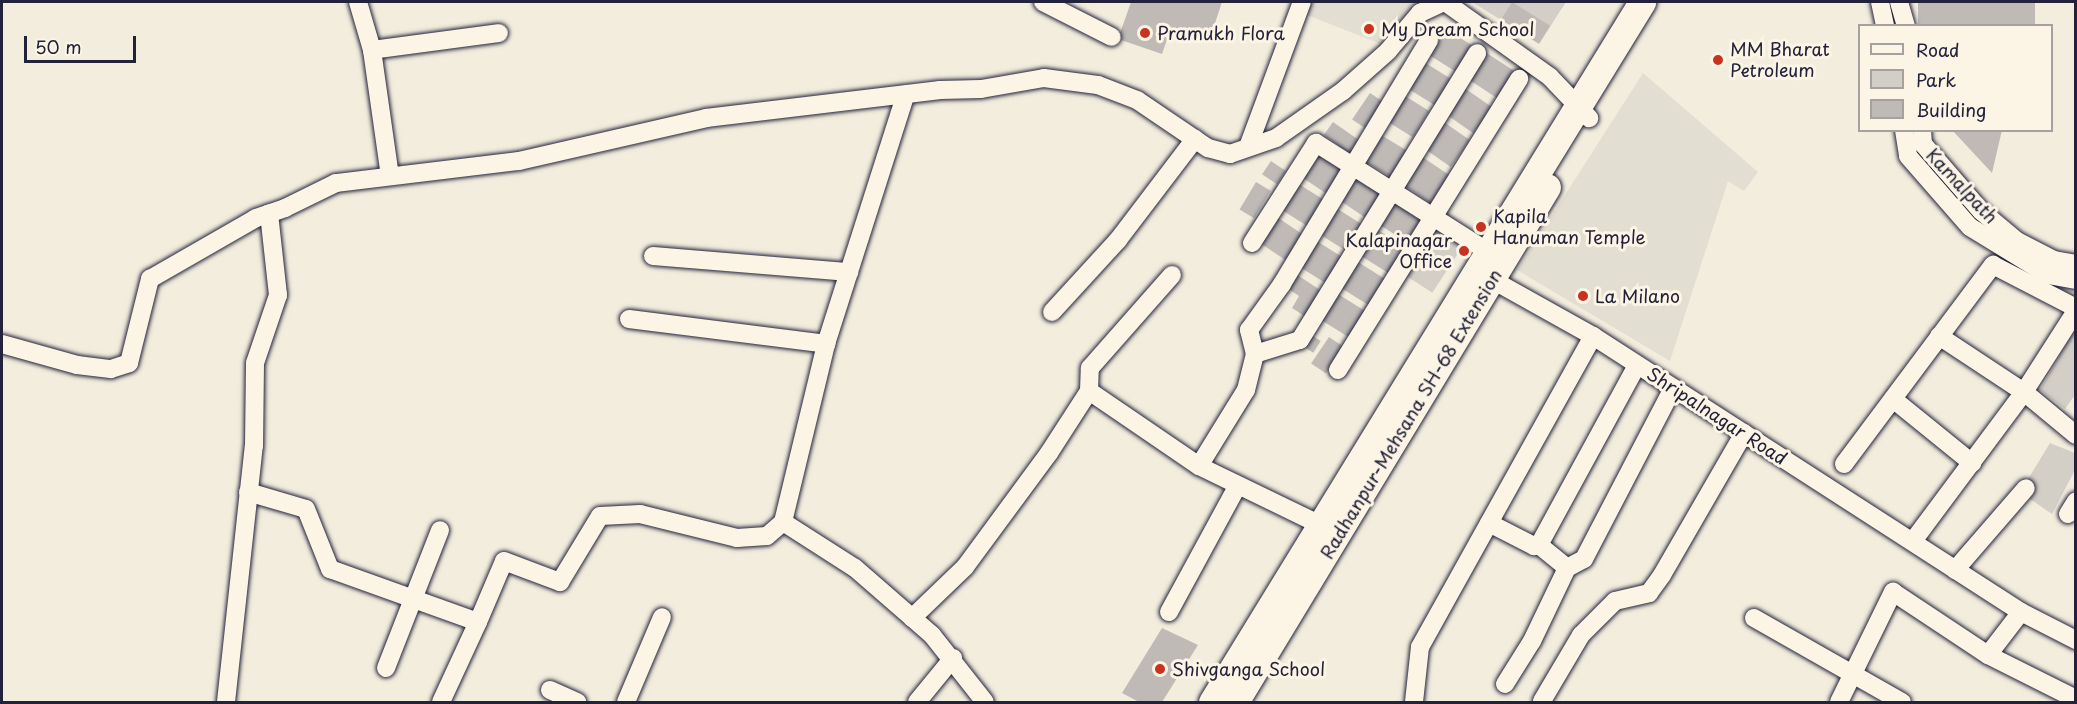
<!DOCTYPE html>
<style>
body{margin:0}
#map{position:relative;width:2077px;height:704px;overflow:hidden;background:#f3edde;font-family:"Playpen Sans",sans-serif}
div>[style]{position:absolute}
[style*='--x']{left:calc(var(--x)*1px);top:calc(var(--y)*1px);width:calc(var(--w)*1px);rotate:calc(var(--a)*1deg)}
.built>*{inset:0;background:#e3ded2}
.green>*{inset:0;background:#d4cfc6;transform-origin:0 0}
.building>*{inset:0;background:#bfbab6;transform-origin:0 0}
.roads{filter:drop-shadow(0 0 2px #22223b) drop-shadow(0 0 2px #22223b)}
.minor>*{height:18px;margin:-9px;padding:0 9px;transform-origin:9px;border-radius:9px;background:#fcf5e5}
.highway>*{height:27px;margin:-13.5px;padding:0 13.5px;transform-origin:13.5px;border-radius:13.5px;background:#fcf5e5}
.dots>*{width:16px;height:16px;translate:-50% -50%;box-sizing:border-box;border:3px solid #fcf5e5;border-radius:50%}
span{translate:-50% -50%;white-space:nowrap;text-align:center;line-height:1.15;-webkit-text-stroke:6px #fcf5e5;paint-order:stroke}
.poi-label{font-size:18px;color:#22223b}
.left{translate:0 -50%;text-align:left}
.right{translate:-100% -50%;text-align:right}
.street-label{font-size:18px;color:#22223b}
.frame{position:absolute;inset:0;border:3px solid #22223b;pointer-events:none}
.legend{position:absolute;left:1858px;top:24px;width:195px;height:108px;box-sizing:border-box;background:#fcf5e5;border:2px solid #a5a1a1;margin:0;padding:8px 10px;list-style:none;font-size:18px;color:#22223b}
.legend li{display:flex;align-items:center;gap:12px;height:30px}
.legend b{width:30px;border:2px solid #a5a1a1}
.scale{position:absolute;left:24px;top:36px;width:112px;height:27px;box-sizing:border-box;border:3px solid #22223b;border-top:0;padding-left:8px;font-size:18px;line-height:21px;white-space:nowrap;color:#22223b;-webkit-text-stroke:4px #fcf5e5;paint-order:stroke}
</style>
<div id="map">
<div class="built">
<div style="clip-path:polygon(1311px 2px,1420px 2px,1381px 44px,1307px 15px)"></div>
<div style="clip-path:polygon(1643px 73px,1758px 172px,1744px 191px,1728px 181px,1670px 361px,1517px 270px)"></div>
</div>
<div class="green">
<div style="clip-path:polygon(1472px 2px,1566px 2px,1539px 44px)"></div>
<div style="left:1434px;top:226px;width:35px;height:57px;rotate:33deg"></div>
<div style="clip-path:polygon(2075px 329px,2075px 395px,2065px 409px,2040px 390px)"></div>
<div style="clip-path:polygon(2050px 443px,2075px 453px,2075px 470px,2052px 514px,2020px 492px)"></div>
</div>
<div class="building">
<div style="clip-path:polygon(1131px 2px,1222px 2px,1209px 41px,1171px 28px,1162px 54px,1118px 39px)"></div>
<div style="left:1512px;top:2px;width:45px;height:21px;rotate:32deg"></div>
<div style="left:1918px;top:2px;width:117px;height:25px"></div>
<div style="left:1446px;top:29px;width:32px;height:31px;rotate:32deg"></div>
<div style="left:1485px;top:52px;width:35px;height:32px;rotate:33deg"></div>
<div style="left:1424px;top:62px;width:32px;height:31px;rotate:32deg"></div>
<div style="left:1463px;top:87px;width:35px;height:32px;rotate:35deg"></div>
<div style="left:1370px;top:93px;width:18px;height:32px;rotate:34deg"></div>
<div style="left:1402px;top:94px;width:32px;height:31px;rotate:32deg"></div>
<div style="left:1441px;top:120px;width:35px;height:33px;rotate:35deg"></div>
<div style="left:1333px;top:122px;width:35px;height:16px;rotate:35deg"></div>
<div style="clip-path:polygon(1952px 130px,2002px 130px,1992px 173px)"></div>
<div style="left:1381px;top:135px;width:33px;height:31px;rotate:31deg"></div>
<div style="left:1317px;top:150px;width:32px;height:31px;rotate:34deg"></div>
<div style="left:1421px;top:156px;width:36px;height:34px;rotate:34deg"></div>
<div style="left:1271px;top:161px;width:18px;height:16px;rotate:34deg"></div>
<div style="left:1356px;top:174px;width:32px;height:31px;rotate:34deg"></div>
<div style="left:1256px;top:182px;width:17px;height:32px;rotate:31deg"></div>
<div style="left:1297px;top:183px;width:32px;height:31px;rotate:32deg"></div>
<div style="left:1397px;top:199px;width:33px;height:31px;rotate:33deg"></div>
<div style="left:1336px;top:208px;width:32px;height:31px;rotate:32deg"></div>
<div style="left:1277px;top:217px;width:32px;height:31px;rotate:34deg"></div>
<div style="left:1378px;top:230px;width:32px;height:31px;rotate:32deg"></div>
<div style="left:1315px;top:240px;width:32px;height:31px;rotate:32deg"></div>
<div style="left:1358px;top:262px;width:32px;height:31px;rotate:32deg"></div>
<div style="clip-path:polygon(1296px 274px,1323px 292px,1306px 317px,1292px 308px,1299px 296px,1287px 288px)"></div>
<div style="left:1338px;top:294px;width:32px;height:31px;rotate:32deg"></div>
<div style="left:1308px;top:333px;width:15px;height:14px;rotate:32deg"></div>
<div style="left:1329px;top:337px;width:18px;height:32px;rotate:34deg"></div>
<div style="clip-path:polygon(1162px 628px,1198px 645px,1162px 702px,1139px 702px,1122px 693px)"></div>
</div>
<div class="roads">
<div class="minor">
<div style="--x:358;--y:2;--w:50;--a:73.7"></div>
<div style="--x:372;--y:50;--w:127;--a:81.9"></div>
<div style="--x:1043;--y:2;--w:77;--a:26.9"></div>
<div style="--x:1445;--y:2;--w:129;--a:35.5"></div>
<div style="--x:1550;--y:77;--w:57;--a:46.4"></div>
<div style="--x:1880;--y:2;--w:25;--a:78"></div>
<div style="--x:1899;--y:2;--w:25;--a:74"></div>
<div style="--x:372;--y:50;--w:128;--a:-7.6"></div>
<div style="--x:1904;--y:130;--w:26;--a:81"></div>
<div style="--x:1908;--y:156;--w:94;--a:48.9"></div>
<div style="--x:1970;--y:227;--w:92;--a:31.6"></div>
<div style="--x:2048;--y:275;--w:28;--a:10"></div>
<div style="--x:1922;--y:130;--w:14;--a:86"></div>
<div style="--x:1923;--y:144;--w:89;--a:49.1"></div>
<div style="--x:1981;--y:211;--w:47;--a:39.8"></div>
<div style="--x:2017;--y:241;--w:42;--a:27.2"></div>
<div style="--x:2054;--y:260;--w:22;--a:10"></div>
<div style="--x:1248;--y:147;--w:155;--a:-69.6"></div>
<div style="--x:1252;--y:243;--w:119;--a:-57.4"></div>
<div style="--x:1316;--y:143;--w:202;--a:32.3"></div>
<div style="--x:653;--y:256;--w:197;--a:4.7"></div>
<div style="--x:1482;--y:274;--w:127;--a:29.2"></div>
<div style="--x:1593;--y:336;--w:509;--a:32.82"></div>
<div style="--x:2021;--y:612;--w:54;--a:127.5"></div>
<div style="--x:1988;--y:655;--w:98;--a:26.6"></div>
<div style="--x:1052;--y:312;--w:98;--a:-47.5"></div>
<div style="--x:1118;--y:240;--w:127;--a:-52.7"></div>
<div style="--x:629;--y:319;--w:199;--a:7.2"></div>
<div style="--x:1939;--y:336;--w:102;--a:33.4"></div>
<div style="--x:2024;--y:392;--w:96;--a:-57.3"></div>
<div style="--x:2;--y:344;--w:78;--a:15.6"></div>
<div style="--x:77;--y:365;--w:34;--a:7"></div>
<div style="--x:111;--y:369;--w:19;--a:-18"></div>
<div style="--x:129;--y:363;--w:87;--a:-76"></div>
<div style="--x:150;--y:279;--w:122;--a:-29.9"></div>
<div style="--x:256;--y:218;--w:31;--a:-19"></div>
<div style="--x:285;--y:208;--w:57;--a:-26.1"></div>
<div style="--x:336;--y:183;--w:184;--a:-6.9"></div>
<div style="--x:519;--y:161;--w:192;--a:-12.9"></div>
<div style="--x:706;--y:118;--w:236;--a:-6.8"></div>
<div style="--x:940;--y:90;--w:41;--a:-1.4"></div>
<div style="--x:981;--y:89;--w:64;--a:-9.9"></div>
<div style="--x:1044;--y:78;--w:54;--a:7.4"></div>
<div style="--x:1098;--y:85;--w:42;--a:21"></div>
<div style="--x:1137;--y:100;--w:86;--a:34.1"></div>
<div style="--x:1208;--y:148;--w:23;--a:15"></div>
<div style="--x:1230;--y:154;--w:49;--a:-19.2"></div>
<div style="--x:1276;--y:138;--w:82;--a:-35"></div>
<div style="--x:1343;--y:91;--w:60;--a:-41.6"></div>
<div style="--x:1388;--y:51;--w:50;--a:-49.9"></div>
<div style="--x:1420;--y:13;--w:26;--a:-25"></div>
<div style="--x:1255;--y:354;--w:47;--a:-17.3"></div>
<div style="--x:1300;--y:340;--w:337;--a:-58.3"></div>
<div style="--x:1338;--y:370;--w:343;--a:-58.1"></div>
<div style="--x:1089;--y:391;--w:133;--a:34.3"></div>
<div style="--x:1199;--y:466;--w:147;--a:25.9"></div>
<div style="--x:1893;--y:399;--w:102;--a:39"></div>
<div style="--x:1844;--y:464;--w:249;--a:-53.2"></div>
<div style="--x:1993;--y:265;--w:93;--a:27.4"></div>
<div style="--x:1199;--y:466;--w:89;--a:-58.3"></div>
<div style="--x:1246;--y:390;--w:37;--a:-76"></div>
<div style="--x:1255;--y:354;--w:25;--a:-104"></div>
<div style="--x:1249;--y:330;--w:57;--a:-54.3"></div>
<div style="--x:1282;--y:284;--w:285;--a:-58.9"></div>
<div style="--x:248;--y:492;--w:60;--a:16.3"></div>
<div style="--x:306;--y:509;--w:65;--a:68.2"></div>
<div style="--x:330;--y:569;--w:157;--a:19.7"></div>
<div style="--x:478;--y:622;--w:66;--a:-66.9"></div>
<div style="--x:504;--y:561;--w:60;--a:20.6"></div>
<div style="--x:560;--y:582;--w:77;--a:-58.8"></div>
<div style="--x:600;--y:516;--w:40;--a:-2.9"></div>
<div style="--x:640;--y:514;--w:100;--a:13.9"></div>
<div style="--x:737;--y:538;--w:30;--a:-4"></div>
<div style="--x:767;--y:536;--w:21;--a:-41"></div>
<div style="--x:783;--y:522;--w:85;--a:32.6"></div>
<div style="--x:855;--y:568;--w:102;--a:41"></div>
<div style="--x:932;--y:635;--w:85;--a:51.7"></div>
<div style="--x:2068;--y:514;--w:15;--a:-58"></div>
<div style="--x:783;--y:522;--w:183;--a:-76.4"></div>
<div style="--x:826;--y:344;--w:262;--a:-72.3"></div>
<div style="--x:1489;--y:523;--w:51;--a:27.1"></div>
<div style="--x:1534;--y:546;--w:5;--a:-11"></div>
<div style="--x:1539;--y:545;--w:36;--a:39"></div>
<div style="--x:1913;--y:541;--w:186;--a:-53.3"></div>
<div style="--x:2024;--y:392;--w:67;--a:39.6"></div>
<div style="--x:1539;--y:545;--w:205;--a:-61.4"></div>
<div style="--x:1955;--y:570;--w:108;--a:-49.1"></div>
<div style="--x:1169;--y:612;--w:142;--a:-61.5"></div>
<div style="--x:2021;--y:612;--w:62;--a:27"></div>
<div style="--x:912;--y:618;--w:74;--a:-43.9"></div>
<div style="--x:965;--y:567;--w:142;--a:-53.6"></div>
<div style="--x:1049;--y:453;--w:74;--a:-57.2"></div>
<div style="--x:1089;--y:391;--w:23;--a:-88"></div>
<div style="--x:1090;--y:368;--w:124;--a:-48.6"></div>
<div style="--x:1754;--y:618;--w:170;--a:29.6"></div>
<div style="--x:386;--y:668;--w:148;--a:-68.6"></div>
<div style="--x:1505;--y:684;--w:51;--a:-57.9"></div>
<div style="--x:1532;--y:641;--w:81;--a:-64.4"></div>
<div style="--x:1567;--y:568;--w:19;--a:-28"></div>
<div style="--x:1584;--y:559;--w:193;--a:-62.5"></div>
<div style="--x:550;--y:690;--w:30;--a:24"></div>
<div style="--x:1542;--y:701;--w:77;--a:-59.4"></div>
<div style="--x:1581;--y:635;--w:48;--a:-45"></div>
<div style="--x:1615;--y:601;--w:35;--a:-13"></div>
<div style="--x:1649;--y:593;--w:22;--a:-54"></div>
<div style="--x:1662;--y:575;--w:164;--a:-60"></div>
<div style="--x:226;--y:702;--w:258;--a:-83.8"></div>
<div style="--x:254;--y:446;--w:83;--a:-89.3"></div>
<div style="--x:255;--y:363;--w:72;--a:-71.3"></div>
<div style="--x:278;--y:295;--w:82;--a:-96.3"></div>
<div style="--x:441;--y:702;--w:88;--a:-65.2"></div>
<div style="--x:626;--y:702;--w:92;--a:-67"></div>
<div style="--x:917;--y:702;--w:57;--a:-50.7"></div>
<div style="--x:1414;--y:702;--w:55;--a:-83.8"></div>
<div style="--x:1420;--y:647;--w:356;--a:-60.9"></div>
<div style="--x:1839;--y:702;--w:123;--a:-63.9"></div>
<div style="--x:1893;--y:592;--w:114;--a:33.6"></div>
</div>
<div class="highway">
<div style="--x:1212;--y:702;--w:822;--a:-58.44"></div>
<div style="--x:1235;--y:702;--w:602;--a:-58.79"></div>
</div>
</div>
<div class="dots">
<div style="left:1369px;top:29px;background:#c8321e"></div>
<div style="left:1145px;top:33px;background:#c8321e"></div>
<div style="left:1718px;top:60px;background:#c8321e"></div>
<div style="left:1481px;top:227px;background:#c8321e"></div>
<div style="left:1464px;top:251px;background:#c8321e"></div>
<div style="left:1583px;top:296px;background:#c8321e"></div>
<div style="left:1160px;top:669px;background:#c8321e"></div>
</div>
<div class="poi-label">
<span class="left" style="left:1381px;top:29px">My Dream School</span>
<span class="left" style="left:1157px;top:33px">Pramukh Flora</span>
<span class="left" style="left:1730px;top:60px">MM Bharat<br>Petroleum</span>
<span class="left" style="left:1493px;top:227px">Kapila<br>Hanuman Temple</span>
<span class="right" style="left:1452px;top:251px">Kalapinagar<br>Office</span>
<span class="left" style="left:1595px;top:296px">La Milano</span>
<span class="left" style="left:1172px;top:669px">Shivganga School</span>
</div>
<div class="street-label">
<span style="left:1962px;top:186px;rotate:47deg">Kamalpath</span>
<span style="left:1411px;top:414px;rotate:-59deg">Radhanpur-Mehsana SH-68 Extension</span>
<span style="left:1717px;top:416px;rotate:33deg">Shripalnagar Road</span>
</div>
<div class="frame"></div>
<ul class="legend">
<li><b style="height:8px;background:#fcf5e5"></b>Road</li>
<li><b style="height:16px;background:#d4cfc6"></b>Park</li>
<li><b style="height:16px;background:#bfbab6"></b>Building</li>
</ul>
<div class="scale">50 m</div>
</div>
